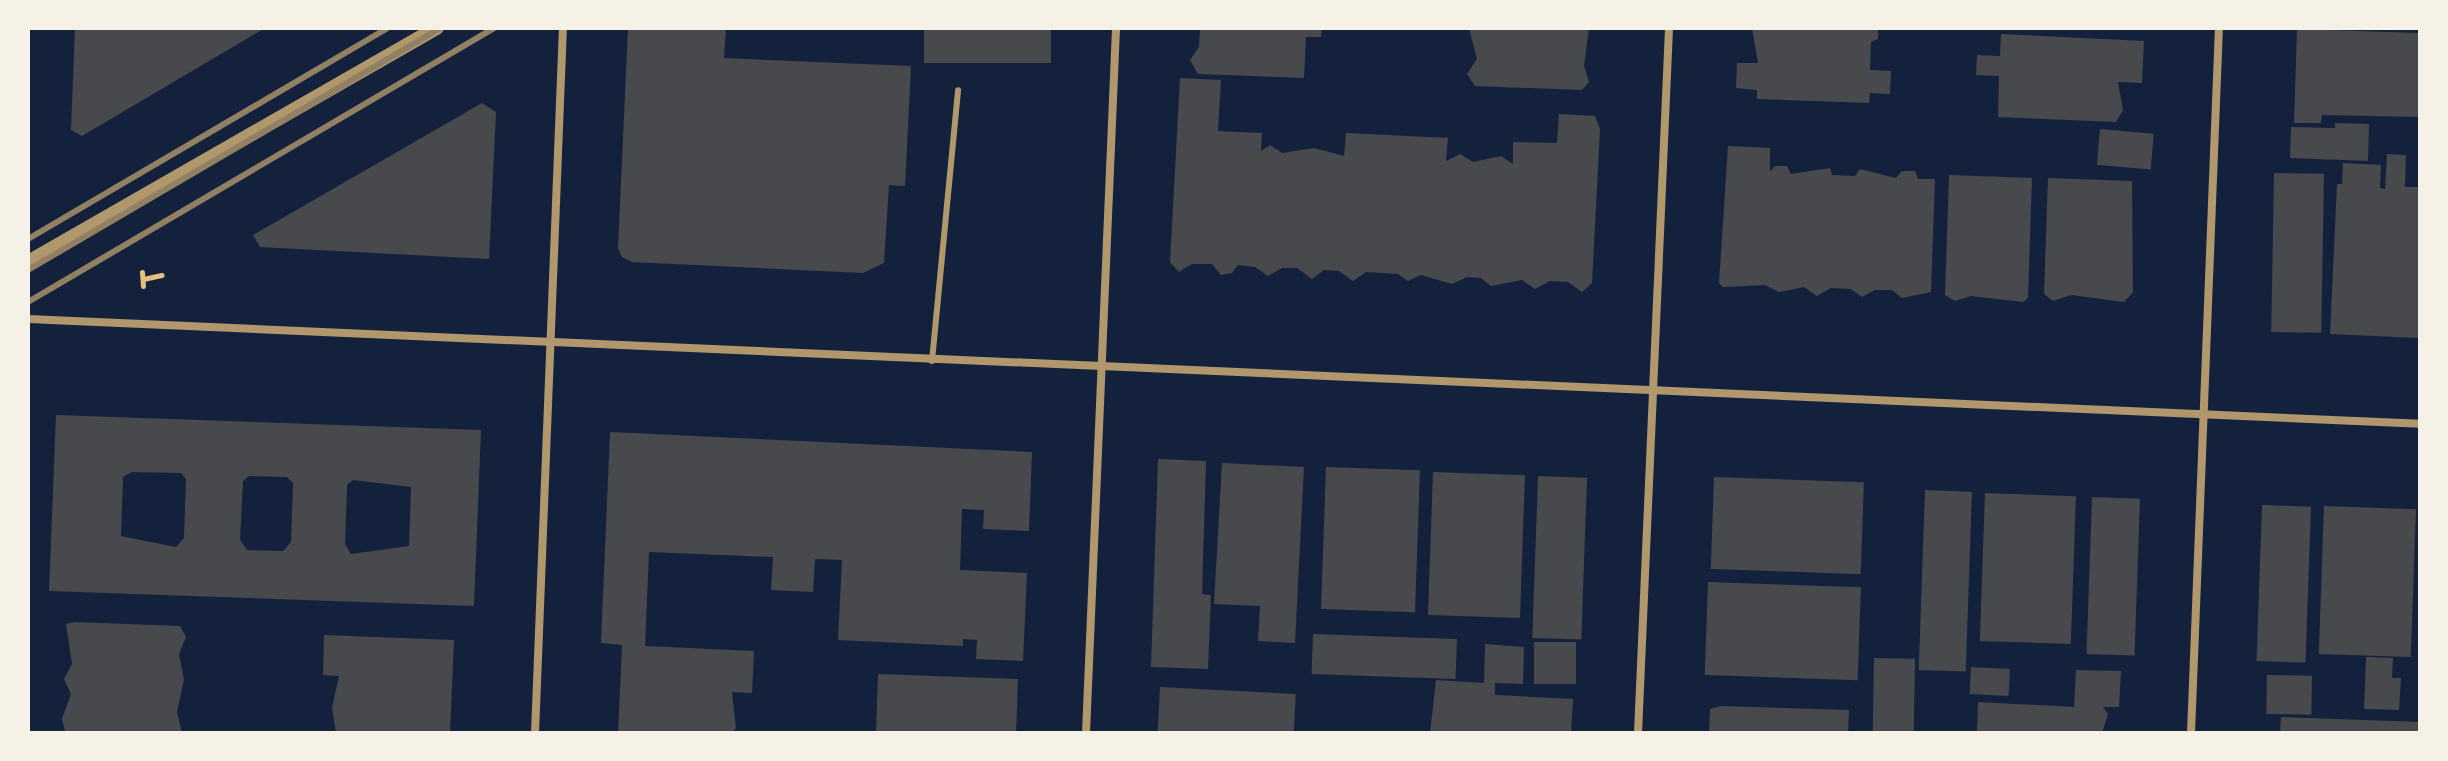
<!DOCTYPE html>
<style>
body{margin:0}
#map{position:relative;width:2448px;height:761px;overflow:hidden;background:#14213d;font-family:Rubik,sans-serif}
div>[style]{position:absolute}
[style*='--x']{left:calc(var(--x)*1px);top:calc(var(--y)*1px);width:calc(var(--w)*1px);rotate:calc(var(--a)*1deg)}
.building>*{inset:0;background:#48494c;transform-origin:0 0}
.path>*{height:5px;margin:-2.5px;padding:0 2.5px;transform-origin:2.5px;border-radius:2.5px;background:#e5c07b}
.service>*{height:6px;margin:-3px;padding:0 3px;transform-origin:3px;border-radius:3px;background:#b1986c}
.minor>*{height:8px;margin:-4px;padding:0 4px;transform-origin:4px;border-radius:4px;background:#b1986c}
.tertiary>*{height:14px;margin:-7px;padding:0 7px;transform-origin:7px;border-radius:7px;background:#b1986c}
.rail>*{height:6px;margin:-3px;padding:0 3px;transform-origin:3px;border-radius:3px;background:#918062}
span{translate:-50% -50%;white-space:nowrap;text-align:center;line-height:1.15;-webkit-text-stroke:6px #f6f1e7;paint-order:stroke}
.frame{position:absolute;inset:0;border:30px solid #f6f1e7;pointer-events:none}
</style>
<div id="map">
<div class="building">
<div style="clip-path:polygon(75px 28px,265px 28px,82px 136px,71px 130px)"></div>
<div style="clip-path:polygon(628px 28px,726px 28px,724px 58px,911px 66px,905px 186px,889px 185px,884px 263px,863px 273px,632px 262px,622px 257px,618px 248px)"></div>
<div style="left:924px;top:28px;width:127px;height:35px"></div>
<div style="clip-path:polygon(1200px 28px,1322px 28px,1321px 37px,1306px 37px,1304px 78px,1198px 74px,1190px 60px,1199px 47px)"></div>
<div style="clip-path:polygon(1469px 28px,1589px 28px,1584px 66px,1589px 82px,1582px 90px,1475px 86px,1467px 74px,1477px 59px)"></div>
<div style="clip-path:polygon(1752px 28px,1878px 28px,1878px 39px,1871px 42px,1870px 70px,1891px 71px,1890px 94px,1870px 93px,1869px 103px,1757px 99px,1757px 90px,1736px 88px,1737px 63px,1758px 63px)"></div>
<div style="clip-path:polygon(2297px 29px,2420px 33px,2420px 117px,2322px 115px,2321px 123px,2294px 123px)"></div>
<div style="clip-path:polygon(2001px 34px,2144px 41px,2142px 83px,2118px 82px,2123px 110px,2116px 122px,1998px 117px,1999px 76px,1976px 75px,1977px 55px,2000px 56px)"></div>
<div style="clip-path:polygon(1180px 78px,1221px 80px,1218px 131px,1262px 133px,1261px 151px,1270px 145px,1282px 153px,1314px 148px,1344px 156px,1346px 133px,1448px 138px,1446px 161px,1460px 154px,1473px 162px,1501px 156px,1513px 164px,1513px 142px,1557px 143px,1559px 114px,1595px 116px,1600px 129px,1592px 283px,1582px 292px,1568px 282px,1550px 281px,1535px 289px,1522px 280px,1491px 286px,1481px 278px,1467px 277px,1452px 284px,1421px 275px,1408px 281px,1398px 274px,1366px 272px,1353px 281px,1339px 271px,1324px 270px,1312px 279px,1297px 268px,1282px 268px,1268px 276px,1255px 267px,1238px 265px,1232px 273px,1221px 275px,1212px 264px,1192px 264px,1179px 272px,1170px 262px)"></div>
<div style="clip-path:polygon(482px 103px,496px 112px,489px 259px,260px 247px,253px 235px)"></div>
<div style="clip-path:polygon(2335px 123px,2369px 124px,2368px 161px,2290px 158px,2291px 127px,2335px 128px)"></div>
<div style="left:2100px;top:129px;width:54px;height:36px;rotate:5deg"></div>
<div style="clip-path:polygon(1728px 146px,1770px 148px,1770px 172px,1775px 166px,1787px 166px,1791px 174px,1830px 168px,1832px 175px,1855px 176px,1860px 169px,1896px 178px,1902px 171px,1915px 171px,1918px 179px,1935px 179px,1931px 292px,1902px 298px,1892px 290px,1875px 290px,1862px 297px,1851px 289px,1831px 288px,1817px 296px,1804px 287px,1779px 292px,1765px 285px,1723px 287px,1719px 283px)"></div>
<div style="clip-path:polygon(2387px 154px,2406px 155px,2405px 187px,2420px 187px,2420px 338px,2330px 334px,2337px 184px,2342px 184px,2343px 163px,2381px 165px,2380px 188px,2385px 189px)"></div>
<div style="left:2274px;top:173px;width:50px;height:159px;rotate:1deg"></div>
<div style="clip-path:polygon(1949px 175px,2032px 178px,2028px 298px,2023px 302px,1971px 296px,1955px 301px,1945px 295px)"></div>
<div style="clip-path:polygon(2048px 178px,2132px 181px,2133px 292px,2124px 302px,2071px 295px,2053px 301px,2044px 294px)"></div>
<div style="clip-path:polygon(evenodd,56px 415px,481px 430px,474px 606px,49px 591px,56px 415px,132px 472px,181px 473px,186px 479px,184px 538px,176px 547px,121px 536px,123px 477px,132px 472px,56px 415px,249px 476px,287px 477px,293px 483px,291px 542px,283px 551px,247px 550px,240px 540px,243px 481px,249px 476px,56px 415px,353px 480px,411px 487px,409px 546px,351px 554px,345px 544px,347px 485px,353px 480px)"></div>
<div style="clip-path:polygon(610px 432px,1032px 452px,1029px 531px,983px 529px,984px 510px,962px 509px,960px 570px,1027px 573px,1023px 661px,976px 659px,977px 640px,963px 639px,963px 646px,838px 640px,842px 560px,815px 559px,813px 592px,771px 590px,773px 557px,649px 552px,645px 646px,754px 651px,752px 693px,732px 692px,736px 728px,732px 733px,618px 733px,622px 645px,601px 643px)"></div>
<div style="clip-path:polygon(1158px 459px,1206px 461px,1202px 594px,1211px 595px,1208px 669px,1151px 667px)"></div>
<div style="clip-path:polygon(1222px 463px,1304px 467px,1295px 643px,1258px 641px,1260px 606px,1214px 604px)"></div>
<div style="left:1326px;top:467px;width:94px;height:142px;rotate:2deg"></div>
<div style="left:1433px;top:472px;width:92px;height:143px;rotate:2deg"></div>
<div style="left:1538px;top:476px;width:49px;height:162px;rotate:2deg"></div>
<div style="left:1714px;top:477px;width:150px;height:92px;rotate:2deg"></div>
<div style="left:1925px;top:490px;width:47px;height:180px;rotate:2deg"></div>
<div style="left:1985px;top:493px;width:91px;height:148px;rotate:2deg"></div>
<div style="left:2092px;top:497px;width:48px;height:157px;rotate:2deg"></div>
<div style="left:2262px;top:505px;width:49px;height:156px;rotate:2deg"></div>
<div style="left:2324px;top:506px;width:92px;height:148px;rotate:2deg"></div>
<div style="left:1708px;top:582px;width:153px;height:93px;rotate:2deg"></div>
<div style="clip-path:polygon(74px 622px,180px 626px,186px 637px,179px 654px,184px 680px,177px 712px,182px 733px,65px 731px,62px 719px,71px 694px,64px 679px,72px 664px,66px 624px)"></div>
<div style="left:1313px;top:634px;width:144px;height:40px;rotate:2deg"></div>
<div style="clip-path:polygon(324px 635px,454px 640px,450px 733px,336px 733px,332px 708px,339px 676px,323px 675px)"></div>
<div style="left:1576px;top:642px;width:42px;height:42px;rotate:90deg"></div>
<div style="clip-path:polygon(1485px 644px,1524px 647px,1523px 684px,1495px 683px,1495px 695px,1573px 699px,1571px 733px,1430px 733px,1436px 680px,1484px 683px)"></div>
<div style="clip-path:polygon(2366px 657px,2393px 658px,2392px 678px,2401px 678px,2399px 710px,2364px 709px)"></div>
<div style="left:1874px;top:658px;width:41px;height:75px;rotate:1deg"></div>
<div style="left:1971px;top:667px;width:39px;height:27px;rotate:3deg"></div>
<div style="clip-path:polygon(2076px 670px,2121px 671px,2119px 707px,2103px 707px,2108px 714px,2102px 733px,1977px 733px,1978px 702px,2074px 707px)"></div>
<div style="left:878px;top:674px;width:140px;height:59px;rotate:2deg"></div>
<div style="left:2267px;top:675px;width:45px;height:39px;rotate:1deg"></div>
<div style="left:1160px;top:687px;width:136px;height:46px;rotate:3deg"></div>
<div style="clip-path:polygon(1721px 706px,1849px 710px,1848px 733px,1709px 733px,1710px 709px)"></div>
<div style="clip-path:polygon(2281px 717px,2420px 722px,2420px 733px,2280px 733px)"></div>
</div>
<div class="path">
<div style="--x:142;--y:272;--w:14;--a:86"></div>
<div style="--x:143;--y:279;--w:19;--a:-12"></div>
</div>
<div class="service">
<div style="--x:932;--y:361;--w:272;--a:-84.5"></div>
</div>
<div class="minor">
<div style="--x:28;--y:319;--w:2394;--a:2.51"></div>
<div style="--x:535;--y:733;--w:706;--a:-87.73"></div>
<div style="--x:1086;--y:733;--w:706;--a:-87.56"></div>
<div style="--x:1638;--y:733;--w:706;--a:-87.48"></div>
<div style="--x:2191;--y:733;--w:706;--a:-87.73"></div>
</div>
<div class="tertiary">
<div style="--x:28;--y:262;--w:471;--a:-29.8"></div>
</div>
<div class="rail">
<div style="--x:28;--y:239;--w:416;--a:-30.4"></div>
<div style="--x:28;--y:270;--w:478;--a:-30.4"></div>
<div style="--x:28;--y:302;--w:541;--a:-30.45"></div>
</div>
<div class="frame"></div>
</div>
